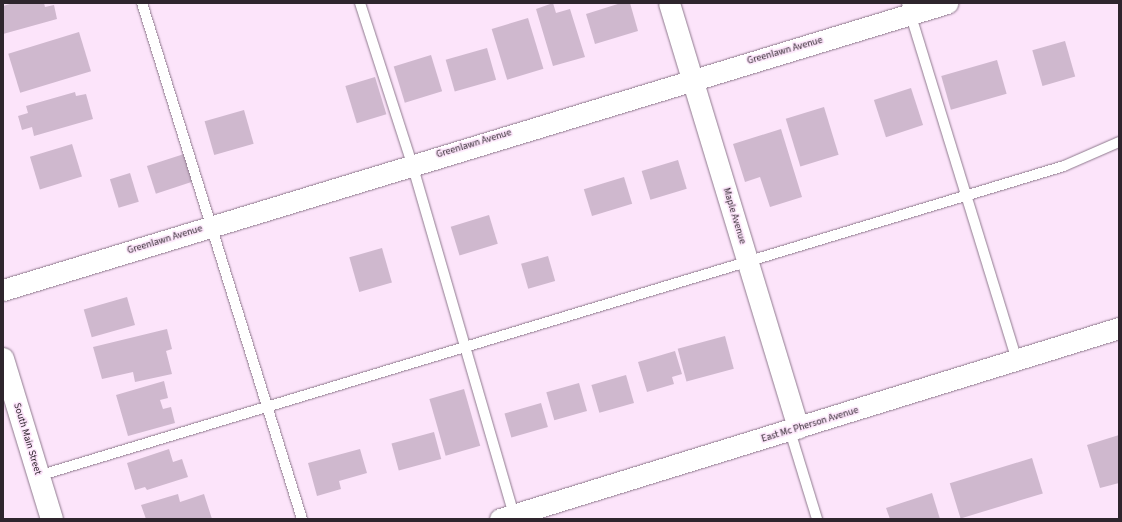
<!DOCTYPE html>
<style>
body{margin:0}
#map{position:relative;width:1122px;height:522px;overflow:hidden;background:#fce4fa;font-family:"Source Sans 3",sans-serif}
div>[style]{position:absolute}
[style*='--x']{left:calc(var(--x)*1px);top:calc(var(--y)*1px);width:calc(var(--w)*1px);rotate:calc(var(--a)*1deg)}
.building>*{inset:0;background:#cfb8ce;transform-origin:0 0}
.roads{filter:drop-shadow(0 0 1px #8e798d) drop-shadow(0 0 1px #8e798d)}
.service>*{height:10px;margin:-5px;padding:0 5px;transform-origin:5px;border-radius:5px;background:#fff}
.minor>*{height:21px;margin:-10.5px;padding:0 10.5px;transform-origin:10.5px;border-radius:10.5px;background:#fff}
.primary>*{height:22px;margin:-11px;padding:0 11px;transform-origin:11px;border-radius:11px;background:#fff}
span{translate:-50% -50%;white-space:nowrap;text-align:center;line-height:1.15;-webkit-text-stroke:3px #fce4fa;paint-order:stroke}
.street-label{font-size:10px;color:#2e252d}
.frame{position:absolute;inset:0;border:4px solid #2e252d;pointer-events:none}
</style>
<div id="map">
<div class="building">
<div style="clip-path:polygon(13px 3px,44px 3px,45px 7px,54px 5px,57px 19px,3px 34px,3px 6px)"></div>
<div style="clip-path:polygon(553px 3px,556px 13px,570px 9px,585px 57px,553px 66px,536px 9px)"></div>
<div style="clip-path:polygon(621px 3px,630px 3px,638px 31px,595px 44px,586px 14px)"></div>
<div style="left:528px;top:18px;width:53px;height:38px;rotate:73deg"></div>
<div style="left:79px;top:32px;width:41px;height:74px;rotate:73deg"></div>
<div style="left:1065px;top:41px;width:37px;height:34px;rotate:74deg"></div>
<div style="left:487px;top:48px;width:33px;height:43px;rotate:74deg"></div>
<div style="left:431px;top:55px;width:38px;height:39px;rotate:73deg"></div>
<div style="left:997px;top:60px;width:35px;height:58px;rotate:74deg"></div>
<div style="left:375px;top:77px;width:39px;height:31px;rotate:73deg"></div>
<div style="left:911px;top:88px;width:39px;height:39px;rotate:72deg"></div>
<div style="clip-path:polygon(75px 92px,76px 96px,86px 94px,93px 119px,34px 136px,32px 127px,22px 130px,18px 116px,28px 113px,26px 106px)"></div>
<div style="left:824px;top:107px;width:50px;height:40px;rotate:73deg"></div>
<div style="left:244px;top:110px;width:35px;height:41px;rotate:74deg"></div>
<div style="clip-path:polygon(781px 129px,802px 197px,770px 207px,760px 177px,745px 182px,733px 144px)"></div>
<div style="left:72px;top:144px;width:34px;height:44px;rotate:73deg"></div>
<div style="left:184px;top:154px;width:29px;height:39px;rotate:72deg"></div>
<div style="left:678px;top:160px;width:30px;height:38px;rotate:73deg"></div>
<div style="left:130px;top:173px;width:30px;height:21px;rotate:73deg"></div>
<div style="left:624px;top:177px;width:28px;height:42px;rotate:73deg"></div>
<div style="left:489px;top:215px;width:30px;height:40px;rotate:73deg"></div>
<div style="left:382px;top:248px;width:36px;height:34px;rotate:74deg"></div>
<div style="left:548px;top:256px;width:26px;height:28px;rotate:74deg"></div>
<div style="left:127px;top:297px;width:29px;height:45px;rotate:74deg"></div>
<div style="clip-path:polygon(167px 329px,172px 349px,166px 351px,172px 374px,135px 382px,133px 372px,102px 379px,93px 347px)"></div>
<div style="left:725px;top:336px;width:34px;height:49px;rotate:75deg"></div>
<div style="clip-path:polygon(675px 351px,682px 374px,672px 377px,674px 384px,647px 392px,638px 362px)"></div>
<div style="left:626px;top:375px;width:29px;height:36px;rotate:74deg"></div>
<div style="clip-path:polygon(164px 381px,168px 398px,160px 400px,163px 409px,171px 407px,175px 423px,128px 436px,116px 395px)"></div>
<div style="left:579px;top:383px;width:29px;height:34px;rotate:74deg"></div>
<div style="left:464px;top:389px;width:59px;height:36px;rotate:74deg"></div>
<div style="left:541px;top:403px;width:25px;height:38px;rotate:74deg"></div>
<div style="left:434px;top:432px;width:28px;height:44px;rotate:75deg"></div>
<div style="clip-path:polygon(1119px 435px,1119px 483px,1100px 488px,1087px 445px)"></div>
<div style="clip-path:polygon(169px 449px,173px 462px,182px 459px,188px 477px,147px 490px,145px 487px,135px 490px,127px 463px)"></div>
<div style="clip-path:polygon(360px 449px,367px 473px,339px 481px,341px 489px,317px 496px,308px 463px)"></div>
<div style="left:1032px;top:458px;width:37px;height:86px;rotate:73deg"></div>
<div style="clip-path:polygon(932px 493px,940px 519px,890px 519px,886px 508px)"></div>
<div style="clip-path:polygon(178px 494px,180px 502px,204px 494px,212px 519px,146px 519px,141px 505px)"></div>
</div>
<div class="roads">
<div class="service">
<div style="--x:142;--y:3;--w:540;--a:72.77"></div>
<div style="--x:360;--y:3;--w:169;--a:72.1"></div>
<div style="--x:412;--y:164;--w:366;--a:73.8"></div>
<div style="--x:907;--y:3;--w:374;--a:72.9"></div>
<div style="--x:790;--y:431;--w:92;--a:72.9"></div>
<div style="--x:38;--y:476;--w:1072;--a:-16.81"></div>
<div style="--x:1064;--y:166;--w:60;--a:-23.6"></div>
</div>
<div class="minor">
<div style="--x:669;--y:3;--w:444;--a:73.1"></div>
<div style="--x:3;--y:290;--w:987;--a:-16.91"></div>
<div style="--x:500;--y:519;--w:648;--a:-17.15"></div>
</div>
<div class="primary">
<div style="--x:3;--y:359;--w:167;--a:73"></div>
</div>
</div>
<div class="street-label">
<span style="left:785px;top:51px;rotate:-16deg">Greenlawn Avenue</span>
<span style="left:474px;top:144px;rotate:-17deg">Greenlawn Avenue</span>
<span style="left:734px;top:216px;rotate:73deg">Maple Avenue</span>
<span style="left:165px;top:240px;rotate:-17deg">Greenlawn Avenue</span>
<span style="left:810px;top:425px;rotate:-17deg">East Mc Pherson Avenue</span>
<span style="left:27px;top:439px;rotate:73deg">South Main Street</span>
</div>
<div class="frame"></div>
</div>
